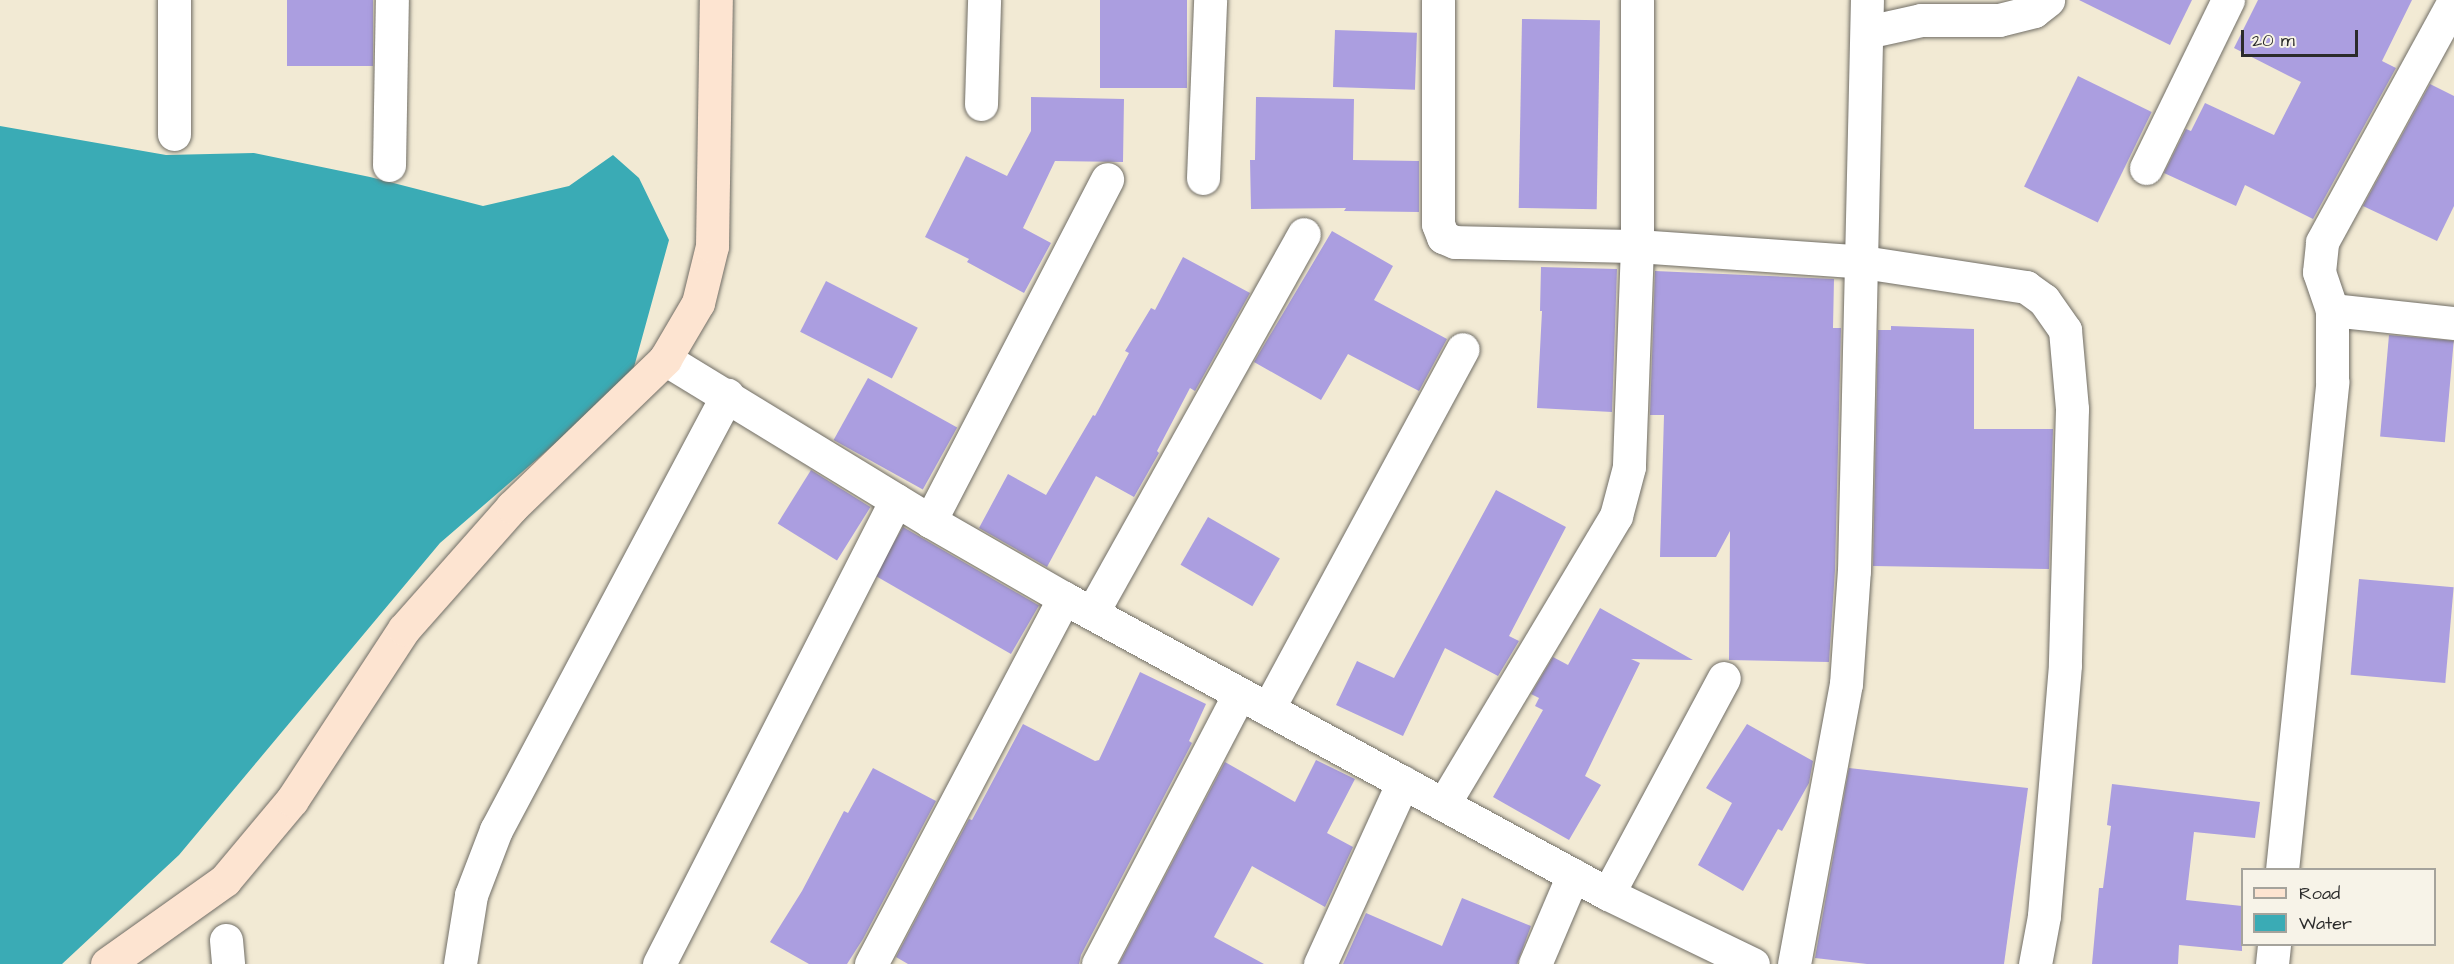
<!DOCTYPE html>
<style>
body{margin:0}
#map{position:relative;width:2454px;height:964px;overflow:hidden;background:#f2ead4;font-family:"Architects Daughter",sans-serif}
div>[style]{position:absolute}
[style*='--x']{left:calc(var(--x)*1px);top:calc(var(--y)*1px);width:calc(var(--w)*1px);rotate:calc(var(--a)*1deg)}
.water>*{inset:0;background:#3aabb5}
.building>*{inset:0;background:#ab9ee0;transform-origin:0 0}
.roads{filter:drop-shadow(0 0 2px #716e66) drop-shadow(0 0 2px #716e66)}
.street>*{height:33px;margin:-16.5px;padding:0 16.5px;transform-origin:16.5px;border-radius:16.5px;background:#fff}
.secondary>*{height:33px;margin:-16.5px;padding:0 16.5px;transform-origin:16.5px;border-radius:16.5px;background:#fde4d1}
span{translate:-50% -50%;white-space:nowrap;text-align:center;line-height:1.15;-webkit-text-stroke:4.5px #f7f3e8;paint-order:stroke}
.legend{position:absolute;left:2241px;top:868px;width:195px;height:78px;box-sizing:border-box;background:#f7f3e8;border:2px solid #a5a39c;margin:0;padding:8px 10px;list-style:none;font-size:18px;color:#2b2b2b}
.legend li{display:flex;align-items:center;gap:12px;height:30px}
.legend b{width:30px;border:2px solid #a5a39c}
.scale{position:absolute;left:2241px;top:30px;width:117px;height:27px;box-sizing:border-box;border:3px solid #2b2b2b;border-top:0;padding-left:8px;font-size:18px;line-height:21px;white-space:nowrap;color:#2b2b2b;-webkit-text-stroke:4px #f7f3e8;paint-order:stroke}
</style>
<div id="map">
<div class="water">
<div style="clip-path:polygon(0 126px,166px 155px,254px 153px,370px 177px,483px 206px,569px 186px,613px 155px,639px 178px,669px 240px,631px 378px,440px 543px,179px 855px,62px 964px,0 964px)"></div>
</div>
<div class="building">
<div style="left:287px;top:0;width:86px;height:66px"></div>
<div style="left:1100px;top:0;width:87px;height:88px"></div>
<div style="clip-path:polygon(2079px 0,2192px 0,2170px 45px)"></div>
<div style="clip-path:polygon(2258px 0,2412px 0,2382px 61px,2396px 68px,2313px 219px,2245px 185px,2236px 206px,2164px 173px,2186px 129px,2191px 131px,2205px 103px,2274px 135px,2301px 82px,2234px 48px)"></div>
<div style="left:1522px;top:19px;width:78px;height:189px;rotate:1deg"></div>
<div style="left:1335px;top:30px;width:82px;height:57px;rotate:2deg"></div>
<div style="left:2078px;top:76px;width:82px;height:123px;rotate:26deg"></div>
<div style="clip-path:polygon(2430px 84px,2454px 96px,2454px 206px,2437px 241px,2363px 206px)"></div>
<div style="clip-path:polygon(1031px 97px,1124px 99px,1123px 162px,1055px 161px,1023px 228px,1051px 243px,1024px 293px,967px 262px,969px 259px,925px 237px,966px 156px,1007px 176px,1031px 131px)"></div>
<div style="clip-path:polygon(1256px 97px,1354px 99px,1353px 160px,1419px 161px,1419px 212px,1344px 211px,1346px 208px,1251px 209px,1250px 160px,1255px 160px)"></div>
<div style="clip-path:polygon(1332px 231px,1393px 266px,1374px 300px,1447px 339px,1419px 391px,1348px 354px,1321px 400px,1254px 362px)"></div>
<div style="clip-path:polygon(1183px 257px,1250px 293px,1195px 391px,1190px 388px,1157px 451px,1159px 453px,1134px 497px,1096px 476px,1047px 567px,979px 528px,1008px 474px,1046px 495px,1093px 415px,1095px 416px,1129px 353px,1125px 351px,1151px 308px,1155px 310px)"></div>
<div style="clip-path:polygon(1541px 267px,1617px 269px,1612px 412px,1537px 408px,1542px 311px,1540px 311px)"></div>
<div style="clip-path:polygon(1655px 271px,1834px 279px,1833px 328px,1841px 328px,1835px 570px,1829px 662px,1729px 660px,1730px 531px,1716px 557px,1660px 557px,1664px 415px,1650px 415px)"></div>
<div style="left:826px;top:281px;width:103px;height:57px;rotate:27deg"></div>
<div style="clip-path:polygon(1891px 326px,1974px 329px,1974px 429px,2053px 429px,2049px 569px,1873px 566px,1878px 330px,1891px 330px)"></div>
<div style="left:2389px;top:335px;width:65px;height:102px;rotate:5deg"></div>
<div style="left:868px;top:378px;width:102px;height:71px;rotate:29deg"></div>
<div style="left:811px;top:470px;width:70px;height:63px;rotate:32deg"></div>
<div style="clip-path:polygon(1496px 490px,1566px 527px,1509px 636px,1519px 641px,1498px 676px,1445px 648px,1403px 736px,1336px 705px,1357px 661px,1394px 678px)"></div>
<div style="left:1208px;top:517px;width:83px;height:55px;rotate:30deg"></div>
<div style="left:903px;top:527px;width:157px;height:56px;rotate:30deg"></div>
<div style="left:2359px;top:579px;width:95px;height:96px;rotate:5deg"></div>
<div style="clip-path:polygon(1600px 608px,1693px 660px,1631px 659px,1640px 663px,1585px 776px,1601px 785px,1569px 840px,1493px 797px,1543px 710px,1535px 706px,1539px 698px,1531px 694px,1553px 657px,1568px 665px)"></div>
<div style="clip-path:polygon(1140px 672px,1206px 704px,1189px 741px,1192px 743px,1081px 955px,1079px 964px,908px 964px,896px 957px,969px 819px,972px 820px,1023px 724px,1095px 761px,1099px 760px)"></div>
<div style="clip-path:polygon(1747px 724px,1813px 761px,1809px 783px,1782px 831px,1778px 829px,1743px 891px,1698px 865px,1732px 803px,1706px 788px)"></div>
<div style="clip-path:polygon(1316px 760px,1355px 779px,1327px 833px,1353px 847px,1325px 907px,1252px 866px,1214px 937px,1264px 964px,1119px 964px,1225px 762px,1295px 802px)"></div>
<div style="clip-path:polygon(873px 768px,936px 801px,863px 939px,847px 964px,809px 964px,770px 942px,802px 891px,844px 811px,848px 813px)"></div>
<div style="clip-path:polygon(1849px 768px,2028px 788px,2004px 964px,1867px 964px,1815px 958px)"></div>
<div style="clip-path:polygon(2112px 784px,2260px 802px,2255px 838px,2194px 832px,2186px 900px,2242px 906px,2242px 951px,2179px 945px,2178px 964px,2092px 964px,2099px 888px,2103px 888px,2111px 826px,2107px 825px)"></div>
<div style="clip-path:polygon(1462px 898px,1531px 926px,1517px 964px,1343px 964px,1366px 913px,1442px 946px)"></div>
</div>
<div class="roads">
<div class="street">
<div style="--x:1438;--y:0;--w:224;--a:90"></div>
<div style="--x:1438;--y:224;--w:14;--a:69"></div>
<div style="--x:1443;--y:237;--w:13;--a:23"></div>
<div style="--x:1455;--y:242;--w:182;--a:1.3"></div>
<div style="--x:1637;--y:246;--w:221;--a:92.1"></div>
<div style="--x:1629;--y:467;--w:51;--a:104.9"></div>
<div style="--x:1616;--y:516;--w:335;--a:120.9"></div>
<div style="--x:1637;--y:0;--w:246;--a:90"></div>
<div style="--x:1637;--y:246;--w:227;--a:4"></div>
<div style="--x:1863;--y:262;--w:165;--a:8.7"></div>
<div style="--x:2026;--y:287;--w:22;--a:36"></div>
<div style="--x:2044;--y:300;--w:37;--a:55"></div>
<div style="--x:2065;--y:330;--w:79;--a:84.9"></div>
<div style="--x:2072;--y:409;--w:256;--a:91.6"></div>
<div style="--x:2065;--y:665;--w:252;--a:94.8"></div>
<div style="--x:2044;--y:916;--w:49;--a:100.6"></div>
<div style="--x:1867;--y:32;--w:55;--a:-12.5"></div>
<div style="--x:1921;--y:20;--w:78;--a:0"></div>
<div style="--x:1999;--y:20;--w:36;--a:-14"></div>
<div style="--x:2034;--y:11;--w:18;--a:-38"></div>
<div style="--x:981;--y:104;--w:104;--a:-88.3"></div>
<div style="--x:174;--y:134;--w:134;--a:-90"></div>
<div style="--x:389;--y:165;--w:165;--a:-89"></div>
<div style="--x:2146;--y:168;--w:187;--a:-64"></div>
<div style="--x:1203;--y:178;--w:178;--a:-87.7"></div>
<div style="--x:2332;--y:310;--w:123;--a:6.1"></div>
<div style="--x:665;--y:359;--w:311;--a:31.4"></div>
<div style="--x:930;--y:521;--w:155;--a:29.9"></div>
<div style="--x:1064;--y:598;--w:619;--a:28.55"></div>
<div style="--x:1608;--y:894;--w:161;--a:25.8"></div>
<div style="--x:930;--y:521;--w:385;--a:-62.6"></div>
<div style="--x:1092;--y:613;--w:434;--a:-60.8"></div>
<div style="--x:1268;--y:709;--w:409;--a:-61.6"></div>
<div style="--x:2282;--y:870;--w:491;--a:-84.1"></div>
<div style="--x:2332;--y:382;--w:72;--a:-90"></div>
<div style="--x:2332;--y:310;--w:40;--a:-108.9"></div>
<div style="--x:2319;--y:272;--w:30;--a:-84"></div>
<div style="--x:2322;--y:242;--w:275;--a:-61.3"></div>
<div style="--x:1608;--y:894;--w:245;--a:-61.8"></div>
<div style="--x:226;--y:940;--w:24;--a:85"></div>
<div style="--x:460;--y:964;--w:70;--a:-80.9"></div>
<div style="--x:471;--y:895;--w:70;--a:-69"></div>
<div style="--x:496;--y:830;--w:493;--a:-62"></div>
<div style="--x:659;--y:964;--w:521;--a:-62.94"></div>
<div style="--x:871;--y:964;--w:414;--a:-62.2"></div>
<div style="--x:1098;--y:964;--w:305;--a:-62.4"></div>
<div style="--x:1320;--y:964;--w:200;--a:-65.5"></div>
<div style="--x:1535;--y:964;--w:97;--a:-66.9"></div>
<div style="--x:1794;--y:964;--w:285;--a:-79.5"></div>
<div style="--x:1846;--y:684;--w:113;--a:-86"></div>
<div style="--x:1854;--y:571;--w:571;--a:-88.7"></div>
<div style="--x:2272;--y:964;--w:20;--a:-84"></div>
</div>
<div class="secondary">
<div style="--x:107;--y:964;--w:145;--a:-35.4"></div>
<div style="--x:225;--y:880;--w:104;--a:-50.1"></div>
<div style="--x:292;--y:800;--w:204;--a:-56.8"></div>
<div style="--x:404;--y:629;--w:163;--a:-48.5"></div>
<div style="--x:512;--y:507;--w:213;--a:-44"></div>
<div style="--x:665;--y:359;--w:65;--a:-59.5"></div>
<div style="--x:698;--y:303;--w:59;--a:-76.2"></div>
<div style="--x:712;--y:246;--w:246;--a:-89.1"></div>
</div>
</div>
<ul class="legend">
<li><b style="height:8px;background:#fde4d1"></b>Road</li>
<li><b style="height:16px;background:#3aabb5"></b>Water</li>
</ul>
<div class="scale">20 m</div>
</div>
